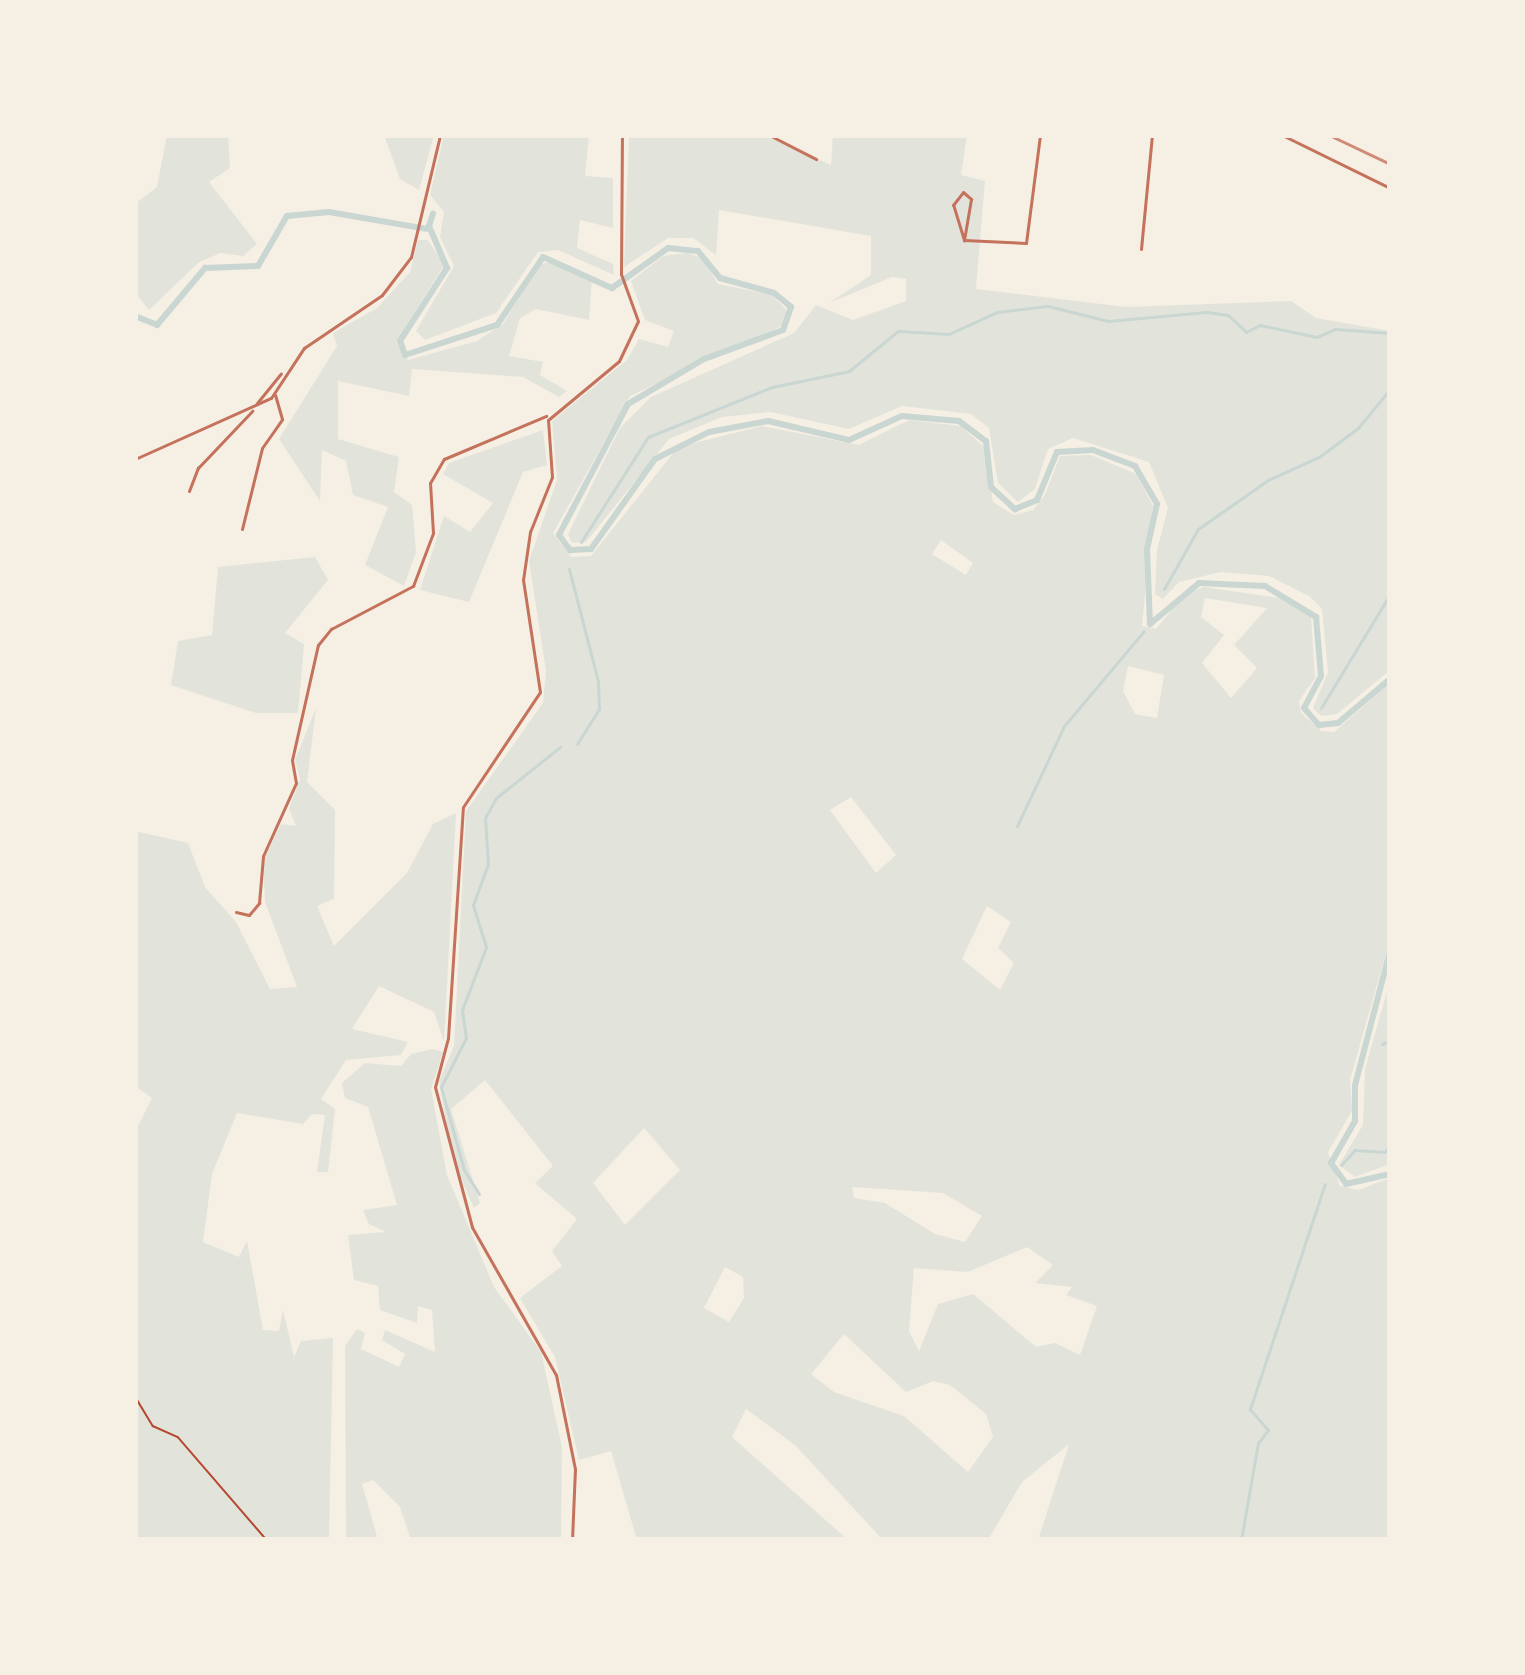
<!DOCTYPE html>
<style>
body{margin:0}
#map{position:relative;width:1525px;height:1675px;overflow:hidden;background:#f6efe4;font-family:"Alegreya Sans",sans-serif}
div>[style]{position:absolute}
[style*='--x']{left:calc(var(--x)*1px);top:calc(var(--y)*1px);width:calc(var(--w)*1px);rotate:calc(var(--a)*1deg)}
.green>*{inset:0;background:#e2e4dc}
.stream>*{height:3px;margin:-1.5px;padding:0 1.5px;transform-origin:1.5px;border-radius:1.5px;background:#c9d6d2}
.canal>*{height:6px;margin:-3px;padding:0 3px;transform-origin:3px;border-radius:3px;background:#c9d6d2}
.path>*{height:1.5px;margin:-0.75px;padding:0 0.75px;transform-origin:0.75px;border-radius:0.75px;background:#b5482f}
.minor>*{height:3px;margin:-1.5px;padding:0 1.5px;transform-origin:1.5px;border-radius:1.5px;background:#c5725c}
.rail>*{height:3px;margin:-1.5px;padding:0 1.5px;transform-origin:1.5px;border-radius:1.5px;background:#cf8b77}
span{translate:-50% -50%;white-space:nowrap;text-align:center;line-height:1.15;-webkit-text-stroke:9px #f6efe4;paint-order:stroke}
.frame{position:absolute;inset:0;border:138px solid #f6efe4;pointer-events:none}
</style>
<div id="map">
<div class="green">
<div style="clip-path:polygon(167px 135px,228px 135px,230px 168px,209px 182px,257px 244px,243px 256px,220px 253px,198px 263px,149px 310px,136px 294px,135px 204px,157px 187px)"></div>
<div style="clip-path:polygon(384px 135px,434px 135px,419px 190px,400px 179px)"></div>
<div style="clip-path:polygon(444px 135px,589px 135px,585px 176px,613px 178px,613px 228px,580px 220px,577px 248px,613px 264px,614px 275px,558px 250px,538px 252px,496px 313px,425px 340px,416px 331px,454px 266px,440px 237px,444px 212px,430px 195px)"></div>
<div style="clip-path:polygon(629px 135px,763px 135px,831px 165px,833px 135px,967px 135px,961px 175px,985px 181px,976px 289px,1126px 307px,1291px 301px,1316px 318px,1390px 331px,1390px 670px,1337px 714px,1321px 716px,1313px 708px,1328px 672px,1322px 609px,1309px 596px,1269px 576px,1221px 572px,1179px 582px,1163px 599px,1155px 594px,1157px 550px,1168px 508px,1149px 462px,1073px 438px,1048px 449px,1035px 489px,1018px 502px,998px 483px,989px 428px,971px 414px,902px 406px,849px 429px,770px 412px,722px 417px,669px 439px,586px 542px,572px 543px,568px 534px,620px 428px,651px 397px,794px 333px,816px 305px,853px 320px,906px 301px,906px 279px,892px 277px,829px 303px,871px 275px,871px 236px,719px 210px,716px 255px,693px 238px,668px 238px,624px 267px)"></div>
<div style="clip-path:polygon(418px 240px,428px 240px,444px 265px,396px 342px,408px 360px,477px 341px,503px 324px,538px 265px,549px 262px,592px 279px,589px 320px,536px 309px,520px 318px,509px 356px,543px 362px,540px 375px,567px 391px,559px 397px,523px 377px,412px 369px,409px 396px,338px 381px,338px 439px,399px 457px,394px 492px,412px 505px,416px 552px,404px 586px,365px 565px,388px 507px,353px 495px,346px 461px,322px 450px,320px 501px,279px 439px,337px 346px,333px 333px,377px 308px,410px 272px)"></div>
<div style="clip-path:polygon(evenodd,687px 253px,702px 258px,718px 284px,772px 295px,789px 313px,782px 326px,630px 396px,553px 533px,571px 557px,591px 556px,678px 447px,762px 426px,859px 445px,909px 420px,961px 426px,984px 447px,993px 502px,1014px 515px,1033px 510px,1045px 495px,1060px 456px,1091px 455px,1136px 474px,1153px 506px,1142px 626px,1156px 629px,1185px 594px,1204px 587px,1285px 599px,1311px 616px,1315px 678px,1299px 701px,1301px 713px,1321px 731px,1334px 732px,1390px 683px,1390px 939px,1350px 1080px,1352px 1111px,1328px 1152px,1340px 1186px,1358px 1190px,1390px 1178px,1390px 1540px,1038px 1540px,1069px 1444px,1022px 1482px,988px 1540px,883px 1540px,795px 1445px,746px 1409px,732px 1437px,848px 1540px,637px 1540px,611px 1451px,579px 1460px,555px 1357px,520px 1298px,562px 1266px,552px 1251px,577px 1219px,535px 1183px,553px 1166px,485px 1080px,451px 1109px,480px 1203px,474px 1208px,452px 1158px,439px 1081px,454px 1046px,466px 811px,543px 703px,546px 671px,529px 561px,557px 480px,552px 421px,627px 360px,639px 339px,668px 347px,674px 331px,645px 320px,631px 281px,663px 256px,687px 253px,941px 540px,973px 563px,966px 575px,932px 554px,941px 540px,687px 253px,1205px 598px,1267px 608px,1234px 645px,1257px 668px,1231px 698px,1202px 663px,1224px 635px,1201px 617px,1205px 598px,687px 253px,1128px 666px,1164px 675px,1157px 718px,1135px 714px,1123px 691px,1128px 666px,687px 253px,851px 797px,896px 855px,876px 873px,830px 810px,851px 797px,687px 253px,987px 906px,1011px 922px,998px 948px,1014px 963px,1000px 990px,962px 959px,987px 906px,687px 253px,644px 1128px,680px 1170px,625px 1225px,593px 1183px,644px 1128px,687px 253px,852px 1187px,943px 1193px,982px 1216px,965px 1242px,935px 1234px,885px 1203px,854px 1198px,852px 1187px,687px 253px,1027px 1247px,1053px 1265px,1035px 1283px,1072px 1287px,1066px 1295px,1097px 1306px,1080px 1355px,1055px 1343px,1036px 1347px,973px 1294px,938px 1304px,919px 1351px,909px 1331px,914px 1268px,968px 1272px,1027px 1247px,687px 253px,725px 1267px,743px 1277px,744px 1298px,729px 1322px,704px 1308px,725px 1267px,687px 253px,844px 1334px,906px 1392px,933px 1381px,950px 1385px,986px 1414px,993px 1437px,968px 1472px,904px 1416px,834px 1392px,811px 1374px,844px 1334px)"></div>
<div style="clip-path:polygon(543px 430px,547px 465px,523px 472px,469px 602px,420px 590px,444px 516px,470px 532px,493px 503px,443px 474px,449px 463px)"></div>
<div style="clip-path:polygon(315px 557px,328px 580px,285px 633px,304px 644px,298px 713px,256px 713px,171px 685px,178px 641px,212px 635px,218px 567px)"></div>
<div style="clip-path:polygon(316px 708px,307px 782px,335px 810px,334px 899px,317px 906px,334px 946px,407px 873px,433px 824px,456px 813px,444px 1042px,434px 1012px,379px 986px,352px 1029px,408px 1042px,401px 1055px,346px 1060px,321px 1099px,335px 1109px,328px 1172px,317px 1172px,325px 1115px,312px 1114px,303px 1124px,237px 1113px,212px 1174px,203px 1242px,239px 1257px,247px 1241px,263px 1330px,279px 1331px,283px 1310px,294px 1357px,301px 1341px,333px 1338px,329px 1540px,135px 1540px,135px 1132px,152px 1098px,135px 1086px,135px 831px,188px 843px,205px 887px,236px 922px,270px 989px,297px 987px,265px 902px,263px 861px,281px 824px,296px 826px,289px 809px,300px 779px,295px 760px)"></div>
<div style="clip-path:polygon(1390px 981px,1390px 1164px,1355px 1177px,1339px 1165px,1363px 1125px,1365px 1069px)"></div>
<div style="clip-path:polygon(432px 1049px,443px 1052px,431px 1089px,447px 1175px,494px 1287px,541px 1352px,562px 1447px,561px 1540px,411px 1540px,400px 1507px,373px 1480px,362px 1484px,378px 1540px,346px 1540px,345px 1346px,357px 1329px,365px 1333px,361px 1349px,399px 1367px,405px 1354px,382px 1340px,385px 1330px,435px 1352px,432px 1310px,418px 1306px,417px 1323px,380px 1310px,378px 1286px,354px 1280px,348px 1235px,386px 1232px,369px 1224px,363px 1210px,397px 1205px,368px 1107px,345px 1098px,342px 1083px,365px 1063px,401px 1066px,411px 1054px)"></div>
</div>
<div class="stream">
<div style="--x:581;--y:542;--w:125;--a:-57.5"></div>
<div style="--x:648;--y:437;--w:134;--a:-22"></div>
<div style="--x:772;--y:387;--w:79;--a:-11.7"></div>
<div style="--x:849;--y:371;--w:63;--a:-39.2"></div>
<div style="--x:898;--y:331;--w:51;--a:3.4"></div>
<div style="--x:949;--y:334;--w:53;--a:-24.6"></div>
<div style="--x:997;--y:312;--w:51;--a:-6.7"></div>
<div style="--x:1048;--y:306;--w:62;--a:14"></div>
<div style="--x:1108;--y:321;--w:99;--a:-5.2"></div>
<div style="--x:1207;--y:312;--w:21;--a:8"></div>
<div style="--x:1228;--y:315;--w:25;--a:43"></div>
<div style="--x:1246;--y:332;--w:16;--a:-27"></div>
<div style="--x:1260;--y:325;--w:58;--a:11.9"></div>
<div style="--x:1317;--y:337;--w:20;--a:-24"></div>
<div style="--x:1335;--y:329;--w:55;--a:4.2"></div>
<div style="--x:569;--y:569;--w:116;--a:75.5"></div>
<div style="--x:598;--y:681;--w:28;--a:88"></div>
<div style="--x:599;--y:709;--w:41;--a:122.2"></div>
<div style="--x:1164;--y:589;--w:69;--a:-60.5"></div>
<div style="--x:1198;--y:529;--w:85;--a:-35"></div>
<div style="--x:1268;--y:480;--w:56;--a:-24.3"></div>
<div style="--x:1319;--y:457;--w:49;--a:-36.6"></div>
<div style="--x:1358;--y:428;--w:50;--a:-50.6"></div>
<div style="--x:1321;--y:708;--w:133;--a:-58.8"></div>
<div style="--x:1017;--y:826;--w:110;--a:-64.8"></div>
<div style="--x:1064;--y:726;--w:124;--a:-49.9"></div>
<div style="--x:1382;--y:1044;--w:9;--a:-21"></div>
<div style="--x:1390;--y:1119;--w:20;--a:90"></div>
<div style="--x:1341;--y:1165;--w:21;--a:-47"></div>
<div style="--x:1355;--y:1150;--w:30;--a:4"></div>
<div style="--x:1385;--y:1152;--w:9;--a:-54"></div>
<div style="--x:479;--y:1194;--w:28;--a:-122"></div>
<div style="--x:464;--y:1170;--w:86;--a:-105.5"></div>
<div style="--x:441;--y:1087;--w:55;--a:-63"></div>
<div style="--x:466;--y:1038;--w:28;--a:-98"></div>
<div style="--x:462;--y:1010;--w:67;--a:-69.1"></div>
<div style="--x:486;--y:947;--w:44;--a:-107.2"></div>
<div style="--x:473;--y:905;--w:44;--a:-69.9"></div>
<div style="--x:488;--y:864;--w:46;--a:-93.7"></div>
<div style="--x:485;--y:818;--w:23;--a:-61"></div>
<div style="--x:496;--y:798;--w:82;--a:-38.6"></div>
<div style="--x:1241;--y:1540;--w:98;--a:-80.1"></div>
<div style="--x:1258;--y:1443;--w:16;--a:-52"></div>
<div style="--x:1268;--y:1430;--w:28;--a:-131"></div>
<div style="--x:1250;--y:1409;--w:237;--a:-71.6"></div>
</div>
<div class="canal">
<div style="--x:429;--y:226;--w:46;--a:66.8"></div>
<div style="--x:447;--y:268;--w:87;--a:122.8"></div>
<div style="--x:400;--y:341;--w:15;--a:70"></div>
<div style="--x:405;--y:355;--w:97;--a:-18.1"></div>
<div style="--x:497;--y:325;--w:82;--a:-55.9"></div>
<div style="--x:543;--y:257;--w:76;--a:24.2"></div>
<div style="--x:612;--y:288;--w:69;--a:-35.5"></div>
<div style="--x:668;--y:248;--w:30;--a:6"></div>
<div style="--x:698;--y:251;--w:35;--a:51"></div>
<div style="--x:720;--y:278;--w:56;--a:15.5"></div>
<div style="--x:774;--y:293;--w:22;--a:39"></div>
<div style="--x:791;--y:307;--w:24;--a:109"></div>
<div style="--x:783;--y:330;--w:84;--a:159.8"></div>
<div style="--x:704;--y:359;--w:88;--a:149.4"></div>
<div style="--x:628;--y:404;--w:148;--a:117.8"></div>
<div style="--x:559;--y:535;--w:19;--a:54"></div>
<div style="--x:570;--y:550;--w:21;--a:-3"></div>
<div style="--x:591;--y:549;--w:110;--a:-54.6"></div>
<div style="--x:655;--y:459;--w:60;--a:-26.6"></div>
<div style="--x:709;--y:432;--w:60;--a:-10.6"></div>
<div style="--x:768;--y:421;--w:83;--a:13.2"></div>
<div style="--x:849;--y:440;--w:58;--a:-24.4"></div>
<div style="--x:902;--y:416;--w:57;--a:5"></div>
<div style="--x:959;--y:421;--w:34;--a:37"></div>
<div style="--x:986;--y:441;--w:46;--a:83.8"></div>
<div style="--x:991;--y:487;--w:33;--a:43"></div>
<div style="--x:1015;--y:509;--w:24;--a:-22"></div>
<div style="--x:1037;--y:500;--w:52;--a:-67.4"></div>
<div style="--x:1057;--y:452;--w:36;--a:-3"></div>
<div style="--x:1093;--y:450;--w:45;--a:20.9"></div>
<div style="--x:1135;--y:466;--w:44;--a:59.9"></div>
<div style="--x:1157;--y:504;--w:46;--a:102.5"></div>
<div style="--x:1147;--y:549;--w:75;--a:87.7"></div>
<div style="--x:1150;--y:624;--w:64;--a:-39.9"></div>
<div style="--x:1199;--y:583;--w:66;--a:2.6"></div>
<div style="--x:1265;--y:586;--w:60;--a:31.3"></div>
<div style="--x:1316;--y:617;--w:59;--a:85.2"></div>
<div style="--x:1321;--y:676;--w:36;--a:118"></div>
<div style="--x:1304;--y:708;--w:23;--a:49"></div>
<div style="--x:1319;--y:725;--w:19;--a:-6"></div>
<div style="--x:1338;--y:723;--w:68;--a:-40.2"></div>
<div style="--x:429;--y:226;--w:13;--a:-72"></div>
<div style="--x:135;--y:316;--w:24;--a:22"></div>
<div style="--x:157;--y:325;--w:75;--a:-49.9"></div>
<div style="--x:205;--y:268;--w:53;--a:-2.2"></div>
<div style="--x:258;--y:266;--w:58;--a:-59.9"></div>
<div style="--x:287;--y:216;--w:42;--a:-5.4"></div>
<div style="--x:329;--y:212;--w:99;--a:9.8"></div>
<div style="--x:1390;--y:951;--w:138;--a:104.6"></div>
<div style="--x:1355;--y:1085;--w:36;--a:90"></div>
<div style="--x:1355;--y:1121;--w:48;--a:119.7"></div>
<div style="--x:1331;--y:1163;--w:26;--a:54"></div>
<div style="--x:1346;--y:1184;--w:45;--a:-12.8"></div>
</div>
<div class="path">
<div style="--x:135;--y:1396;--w:35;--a:59"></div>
<div style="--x:153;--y:1426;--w:27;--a:24"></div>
<div style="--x:178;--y:1437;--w:136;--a:49.2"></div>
</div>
<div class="minor">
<div style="--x:769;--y:135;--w:53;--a:27.1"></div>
<div style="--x:1282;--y:135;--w:120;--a:26.1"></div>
<div style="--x:963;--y:192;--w:11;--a:41"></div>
<div style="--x:971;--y:199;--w:42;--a:99.7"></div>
<div style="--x:964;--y:240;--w:37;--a:-107"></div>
<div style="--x:953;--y:205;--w:16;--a:-52"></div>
<div style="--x:964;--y:240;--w:62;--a:2.8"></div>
<div style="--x:1026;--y:243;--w:109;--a:-82.6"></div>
<div style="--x:1141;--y:249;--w:115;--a:-84.5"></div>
<div style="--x:257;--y:403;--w:38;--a:-51"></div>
<div style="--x:135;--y:459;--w:149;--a:-24.2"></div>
<div style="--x:271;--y:398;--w:60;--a:-56.6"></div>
<div style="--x:304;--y:348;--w:94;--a:-34.2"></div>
<div style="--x:382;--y:295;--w:48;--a:-52.7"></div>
<div style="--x:411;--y:257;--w:125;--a:-76.6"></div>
<div style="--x:189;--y:491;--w:25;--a:-69"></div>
<div style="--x:198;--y:468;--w:79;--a:-46.5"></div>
<div style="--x:242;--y:529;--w:83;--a:-76.1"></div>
<div style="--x:262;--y:448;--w:35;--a:-55"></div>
<div style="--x:282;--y:419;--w:25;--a:-106"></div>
<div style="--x:236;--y:912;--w:13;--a:13"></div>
<div style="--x:249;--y:915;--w:16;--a:-50"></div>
<div style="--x:259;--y:903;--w:47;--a:-85.1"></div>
<div style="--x:263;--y:856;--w:80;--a:-65.7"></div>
<div style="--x:296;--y:783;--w:23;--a:-100"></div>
<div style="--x:292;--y:760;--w:118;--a:-77.3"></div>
<div style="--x:318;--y:645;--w:21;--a:-51"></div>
<div style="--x:331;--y:629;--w:93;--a:-27.7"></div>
<div style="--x:413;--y:586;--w:57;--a:-69.3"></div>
<div style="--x:433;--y:533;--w:50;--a:-93.4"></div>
<div style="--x:430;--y:483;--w:28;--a:-60"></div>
<div style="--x:444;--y:459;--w:111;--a:-22.9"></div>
<div style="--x:572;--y:1540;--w:71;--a:-87.6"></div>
<div style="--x:575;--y:1469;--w:96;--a:-101.4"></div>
<div style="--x:556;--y:1375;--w:170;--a:-119.6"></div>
<div style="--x:472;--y:1227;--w:145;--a:-104.8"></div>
<div style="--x:435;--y:1087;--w:51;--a:-75.1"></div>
<div style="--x:448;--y:1038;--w:231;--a:-86.3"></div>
<div style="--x:463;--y:807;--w:138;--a:-56.2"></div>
<div style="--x:540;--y:692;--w:113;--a:-98.6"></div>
<div style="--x:523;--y:580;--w:49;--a:-81.7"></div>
<div style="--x:530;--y:532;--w:59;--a:-68.2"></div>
<div style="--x:552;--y:477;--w:57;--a:-94"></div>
<div style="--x:548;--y:420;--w:92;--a:-39.7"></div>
<div style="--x:619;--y:361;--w:44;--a:-64.6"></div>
<div style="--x:638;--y:321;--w:50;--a:-109.9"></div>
<div style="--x:621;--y:274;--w:139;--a:-89.6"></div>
</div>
<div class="rail">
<div style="--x:1329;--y:135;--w:68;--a:25.4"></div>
</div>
<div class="frame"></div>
</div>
